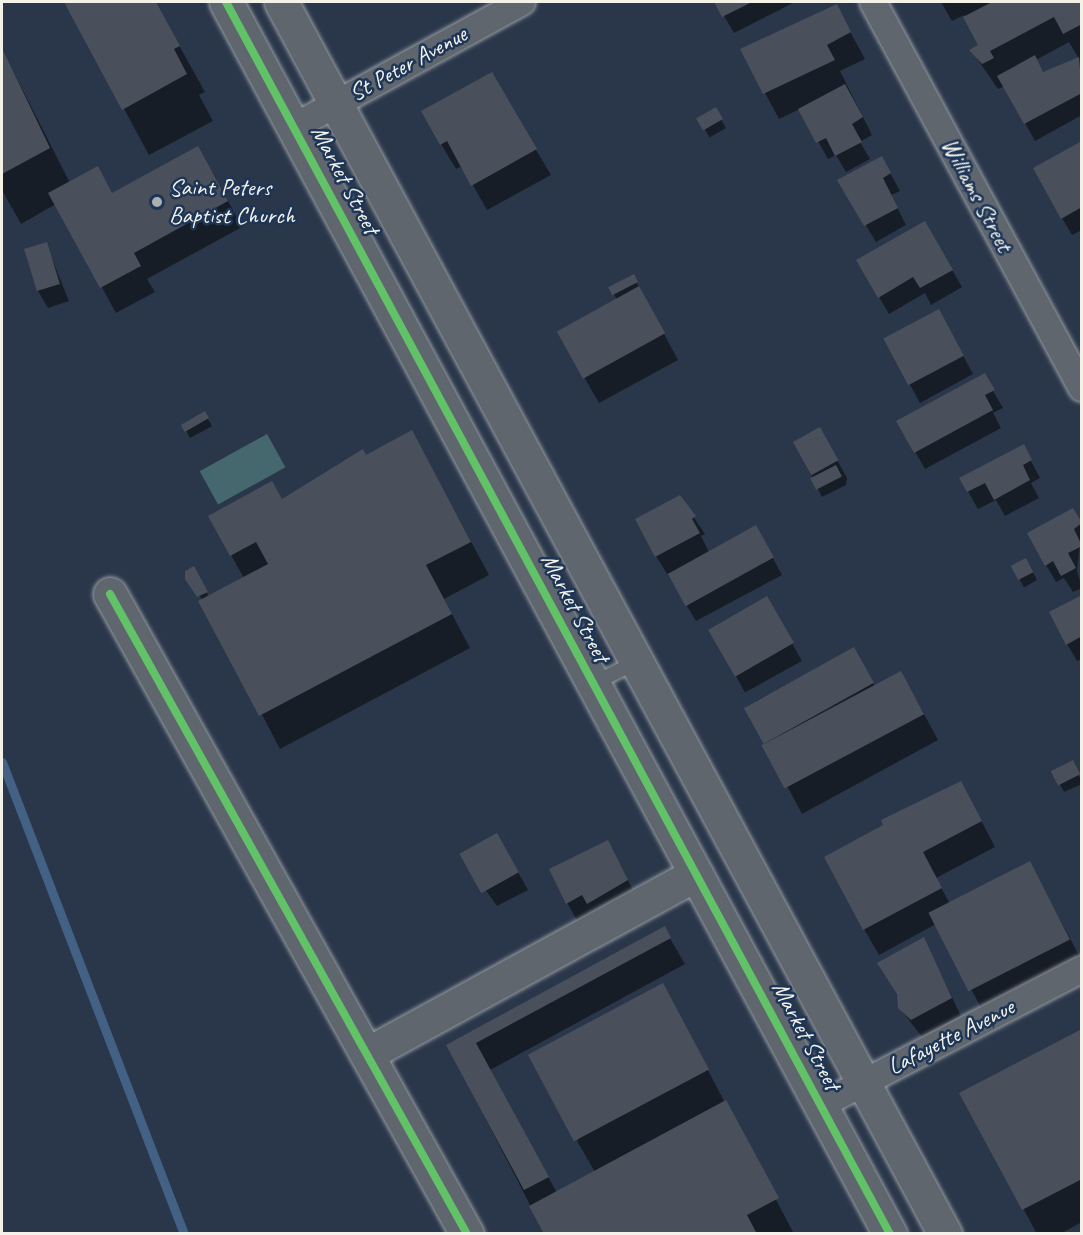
<!DOCTYPE html>
<style>
body{margin:0}
#map{position:relative;width:1083px;height:1235px;overflow:hidden;background:#2a374a;font-family:Caveat,sans-serif}
div>[style]{position:absolute}
[style*='--x']{left:calc(var(--x)*1px);top:calc(var(--y)*1px);width:calc(var(--w)*1px);rotate:calc(var(--a)*1deg)}
.green>*{inset:0;background:#44686e;transform-origin:0 0}
.shadow>*{inset:0;background:#0007;transform-origin:0 0}
.stream>*{height:9px;margin:-4.5px;padding:0 4.5px;transform-origin:4.5px;border-radius:4.5px;background:#436185}
.building>*{inset:0;background:#4a505b;transform-origin:0 0}
.roads{filter:drop-shadow(0 0 2px #979ca3) drop-shadow(0 0 2px #979ca3)}
.lane>*{height:14px;margin:-7px;padding:0 7px;transform-origin:7px;border-radius:7px;background:#60666e}
.street>*{height:26px;margin:-13px;padding:0 13px;transform-origin:13px;border-radius:13px;background:#60666e}
.secondary>*{height:33px;margin:-16.5px;padding:0 16.5px;transform-origin:16.5px;border-radius:16.5px;background:#60666e}
.cycleway>*{height:8px;margin:-4px;padding:0 4px;transform-origin:4px;border-radius:4px;background:#61c268}
.dots>*{width:16px;height:16px;translate:-50% -50%;box-sizing:border-box;border:3px solid #1d3557;border-radius:50%}
span{translate:-50% -50%;white-space:nowrap;text-align:center;line-height:1.15;-webkit-text-stroke:5px #1d3557;paint-order:stroke}
.street-label{font-size:24px;color:#f4f1e8}
.poi-label{font-size:24px;color:#f4f1e8}
.left{translate:0 -50%;text-align:left}
.frame{position:absolute;inset:0;border:3px solid #f4f1e8;pointer-events:none}
</style>
<div id="map">
<div class="green">
<div style="left:267px;top:434px;width:38px;height:77px;rotate:61deg"></div>
</div>
<div class="shadow">
<div style="clip-path:polygon(66px 2px,155px 2px,205px 92px,199px 95px,213px 121px,149px 155px)"></div>
<div style="clip-path:polygon(716px 2px,795px 2px,734px 33px)"></div>
<div style="clip-path:polygon(evenodd,941px 2px,1082px 2px,1082px 115px,1035px 141px,1005px 86px,998px 89px,971px 50px,980px 46px,964px 15px,952px 21px,941px 2px,1069px 42px,1079px 59px,1043px 73px,1036px 60px,1069px 42px)"></div>
<div style="clip-path:polygon(836px 6px,865px 59px,840px 71px,872px 135px,860px 142px,870px 159px,846px 172px,836px 155px,828px 159px,800px 109px,779px 119px,765px 93px)"></div>
<div style="clip-path:polygon(2px 49px,70px 183px,112px 194px,213px 173px,242px 227px,147px 279px,155px 292px,116px 313px,56px 204px,21px 224px,2px 190px)"></div>
<div style="clip-path:polygon(491px 74px,551px 175px,487px 210px,462px 166px,456px 169px,441px 144px)"></div>
<div style="left:715px;top:109px;width:22px;height:19px;rotate:60deg"></div>
<div style="clip-path:polygon(1082px 143px,1082px 230px,1072px 235px,1062px 218px)"></div>
<div style="clip-path:polygon(882px 158px,900px 191px,891px 195px,906px 225px,876px 242px,839px 181px)"></div>
<div style="clip-path:polygon(925px 223px,962px 287px,931px 305px,925px 293px,889px 314px,858px 261px)"></div>
<div style="clip-path:polygon(46px 244px,69px 301px,48px 308px,38px 291px)"></div>
<div style="clip-path:polygon(633px 276px,678px 360px,599px 403px,584px 377px,617px 300px,610px 287px)"></div>
<div style="clip-path:polygon(948px 328px,973px 374px,920px 403px,885px 339px)"></div>
<div style="clip-path:polygon(984px 375px,1003px 408px,993px 413px,1001px 428px,925px 469px,898px 422px)"></div>
<div style="left:205px;top:413px;width:15px;height:25px;rotate:62deg"></div>
<div style="clip-path:polygon(820px 429px,847px 478px,846px 485px,822px 497px,795px 443px)"></div>
<div style="clip-path:polygon(412px 432px,489px 575px,444px 599px,470px 648px,280px 749px,187px 571px,194px 568px,209px 597px,244px 578px,231px 555px,366px 456px)"></div>
<div style="clip-path:polygon(1023px 446px,1040px 478px,1031px 483px,1039px 498px,1005px 516px,996px 500px,978px 509px,961px 479px)"></div>
<div style="clip-path:polygon(680px 497px,705px 534px,701px 536px,709px 552px,756px 527px,782px 575px,696px 621px,656px 556px)"></div>
<div style="clip-path:polygon(1073px 510px,1082px 525px,1077px 571px,1082px 588px,1073px 592px,1064px 578px,1056px 582px,1046px 565px)"></div>
<div style="left:1026px;top:560px;width:23px;height:15px;rotate:61deg"></div>
<div style="clip-path:polygon(1082px 597px,1082px 659px,1077px 661px,1067px 644px)"></div>
<div style="left:767px;top:598px;width:72px;height:65px;rotate:61deg"></div>
<div style="clip-path:polygon(853px 649px,875px 687px,916px 699px,938px 740px,802px 814px,745px 707px)"></div>
<div style="clip-path:polygon(1077px 770px,1082px 784px,1064px 792px,1053px 772px)"></div>
<div style="clip-path:polygon(975px 809px,995px 847px,936px 878px,950px 904px,1030px 863px,1082px 961px,985px 1015px,936px 924px,879px 955px,864px 929px,885px 826px)"></div>
<div style="clip-path:polygon(497px 835px,528px 890px,497px 906px,472px 871px)"></div>
<div style="clip-path:polygon(617px 859px,637px 898px,577px 920px,567px 903px)"></div>
<div style="clip-path:polygon(664px 928px,685px 964px,490px 1070px,557px 1193px,595px 1172px,577px 1141px,681px 1019px,794px 1234px,545px 1234px,448px 1046px)"></div>
<div style="clip-path:polygon(924px 939px,961px 1016px,922px 1037px,899px 1007px)"></div>
<div style="clip-path:polygon(1082px 1030px,1082px 1222px,1060px 1234px,1037px 1234px,961px 1094px)"></div>
</div>
<div class="stream">
<div style="--x:2;--y:762;--w:506;--a:68.91"></div>
</div>
<div class="building">
<div style="clip-path:polygon(64px 2px,156px 2px,180px 46px,174px 49px,187px 74px,122px 110px)"></div>
<div style="clip-path:polygon(714px 2px,752px 2px,722px 17px)"></div>
<div style="clip-path:polygon(992px 2px,1082px 2px,1082px 24px,1063px 34px,1054px 17px,990px 51px,994px 58px,982px 64px,969px 50px,978px 45px,963px 17px)"></div>
<div style="clip-path:polygon(837px 4px,851px 32px,827px 45px,835px 60px,763px 94px,740px 49px)"></div>
<div style="clip-path:polygon(2px 48px,50px 148px,2px 174px)"></div>
<div style="clip-path:polygon(1035px 55px,1043px 72px,1079px 57px,1082px 93px,1024px 124px,997px 76px)"></div>
<div style="clip-path:polygon(492px 72px,537px 149px,471px 186px,447px 141px,440px 145px,421px 111px)"></div>
<div style="clip-path:polygon(845px 84px,863px 117px,852px 124px,862px 142px,835px 156px,826px 138px,816px 143px,798px 109px)"></div>
<div style="left:716px;top:107px;width:14px;height:23px;rotate:60deg"></div>
<div style="clip-path:polygon(1082px 141px,1082px 207px,1061px 219px,1033px 168px)"></div>
<div style="clip-path:polygon(198px 146px,228px 201px,134px 253px,141px 266px,100px 288px,48px 193px,98px 166px,112px 193px)"></div>
<div style="clip-path:polygon(882px 156px,891px 173px,883px 178px,898px 208px,864px 226px,837px 180px)"></div>
<div style="clip-path:polygon(925px 221px,953px 270px,920px 288px,913px 277px,878px 298px,856px 260px)"></div>
<div style="left:47px;top:242px;width:44px;height:24px;rotate:73deg"></div>
<div style="left:634px;top:274px;width:9px;height:29px;rotate:63deg"></div>
<div style="left:639px;top:286px;width:54px;height:94px;rotate:61deg"></div>
<div style="left:939px;top:309px;width:53px;height:63px;rotate:62deg"></div>
<div style="clip-path:polygon(985px 373px,995px 390px,985px 395px,993px 410px,914px 453px,896px 421px)"></div>
<div style="left:205px;top:411px;width:8px;height:28px;rotate:60deg"></div>
<div style="left:820px;top:427px;width:38px;height:31px;rotate:61deg"></div>
<div style="clip-path:polygon(412px 430px,471px 542px,426px 565px,452px 614px,259px 716px,198px 601px,268px 564px,256px 542px,230px 556px,208px 516px,272px 481px,282px 499px,363px 449px,366px 455px)"></div>
<div style="clip-path:polygon(1024px 444px,1032px 460px,1023px 465px,1030px 480px,994px 500px,985px 483px,967px 492px,959px 478px)"></div>
<div style="left:836px;top:465px;width:13px;height:29px;rotate:63deg"></div>
<div style="clip-path:polygon(680px 495px,696px 516px,692px 519px,700px 533px,655px 557px,635px 519px)"></div>
<div style="clip-path:polygon(1073px 508px,1082px 523px,1074px 529px,1082px 546px,1068px 553px,1076px 568px,1061px 576px,1053px 561px,1045px 566px,1027px 533px)"></div>
<div style="left:756px;top:525px;width:37px;height:101px;rotate:61deg"></div>
<div style="left:1026px;top:558px;width:16px;height:17px;rotate:63deg"></div>
<div style="clip-path:polygon(194px 566px,208px 592px,197px 597px,185px 579px,185px 571px)"></div>
<div style="clip-path:polygon(1082px 595px,1082px 636px,1066px 645px,1049px 612px)"></div>
<div style="left:767px;top:596px;width:54px;height:68px;rotate:60deg"></div>
<div style="left:854px;top:647px;width:41px;height:126px;rotate:61deg"></div>
<div style="left:901px;top:671px;width:49px;height:158px;rotate:62deg"></div>
<div style="left:1073px;top:760px;width:16px;height:25px;rotate:63deg"></div>
<div style="clip-path:polygon(961px 781px,982px 821px,923px 852px,942px 888px,863px 930px,824px 857px,883px 825px,881px 820px)"></div>
<div style="left:497px;top:833px;width:45px;height:43px;rotate:61deg"></div>
<div style="clip-path:polygon(608px 840px,628px 880px,587px 904px,582px 895px,566px 904px,549px 869px)"></div>
<div style="left:1030px;top:861px;width:88px;height:114px;rotate:63deg"></div>
<div style="clip-path:polygon(665px 926px,671px 938px,476px 1043px,549px 1177px,524px 1190px,446px 1045px)"></div>
<div style="clip-path:polygon(924px 937px,952px 998px,911px 1020px,898px 1008px,897px 994px,877px 963px)"></div>
<div style="left:663px;top:983px;width:98px;height:153px;rotate:62deg"></div>
<div style="clip-path:polygon(1082px 1029px,1082px 1179px,1022px 1210px,959px 1093px)"></div>
<div style="clip-path:polygon(726px 1100px,779px 1198px,747px 1215px,757px 1234px,544px 1234px,529px 1206px)"></div>
</div>
<div class="roads">
<div class="lane">
<div style="--x:594;--y:683;--w:48;--a:-26"></div>
</div>
<div class="street">
<div style="--x:873;--y:2;--w:439;--a:61.6"></div>
<div style="--x:294;--y:127;--w:260;--a:-28.7"></div>
<div style="--x:821;--y:1105;--w:294;--a:-27.5"></div>
</div>
<div class="secondary">
<div style="--x:226;--y:2;--w:1400;--a:61.68"></div>
<div style="--x:281;--y:2;--w:1400;--a:61.68"></div>
<div style="--x:110;--y:594;--w:733;--a:60.85"></div>
<div style="--x:367;--y:1054;--w:375;--a:-28.7"></div>
</div>
</div>
<div class="cycleway">
<div style="--x:226;--y:2;--w:1400;--a:61.68"></div>
<div style="--x:110;--y:594;--w:733;--a:60.85"></div>
</div>
<div class="dots">
<div style="left:157px;top:202px;background:#adb0b1"></div>
</div>
<div class="street-label">
<span style="left:408px;top:64px;rotate:-29deg">St Peter Avenue</span>
<span style="left:345px;top:180px;rotate:62deg">Market Street</span>
<span style="left:977px;top:195px;rotate:62deg">Williams Street</span>
<span style="left:575px;top:608px;rotate:62deg">Market Street</span>
<span style="left:806px;top:1036px;rotate:62deg">Market Street</span>
<span style="left:951px;top:1037px;rotate:-27deg">Lafayette Avenue</span>
</div>
<div class="poi-label">
<span class="left" style="left:169px;top:202px">Saint Peters<br>Baptist Church</span>
</div>
<div class="frame"></div>
</div>
